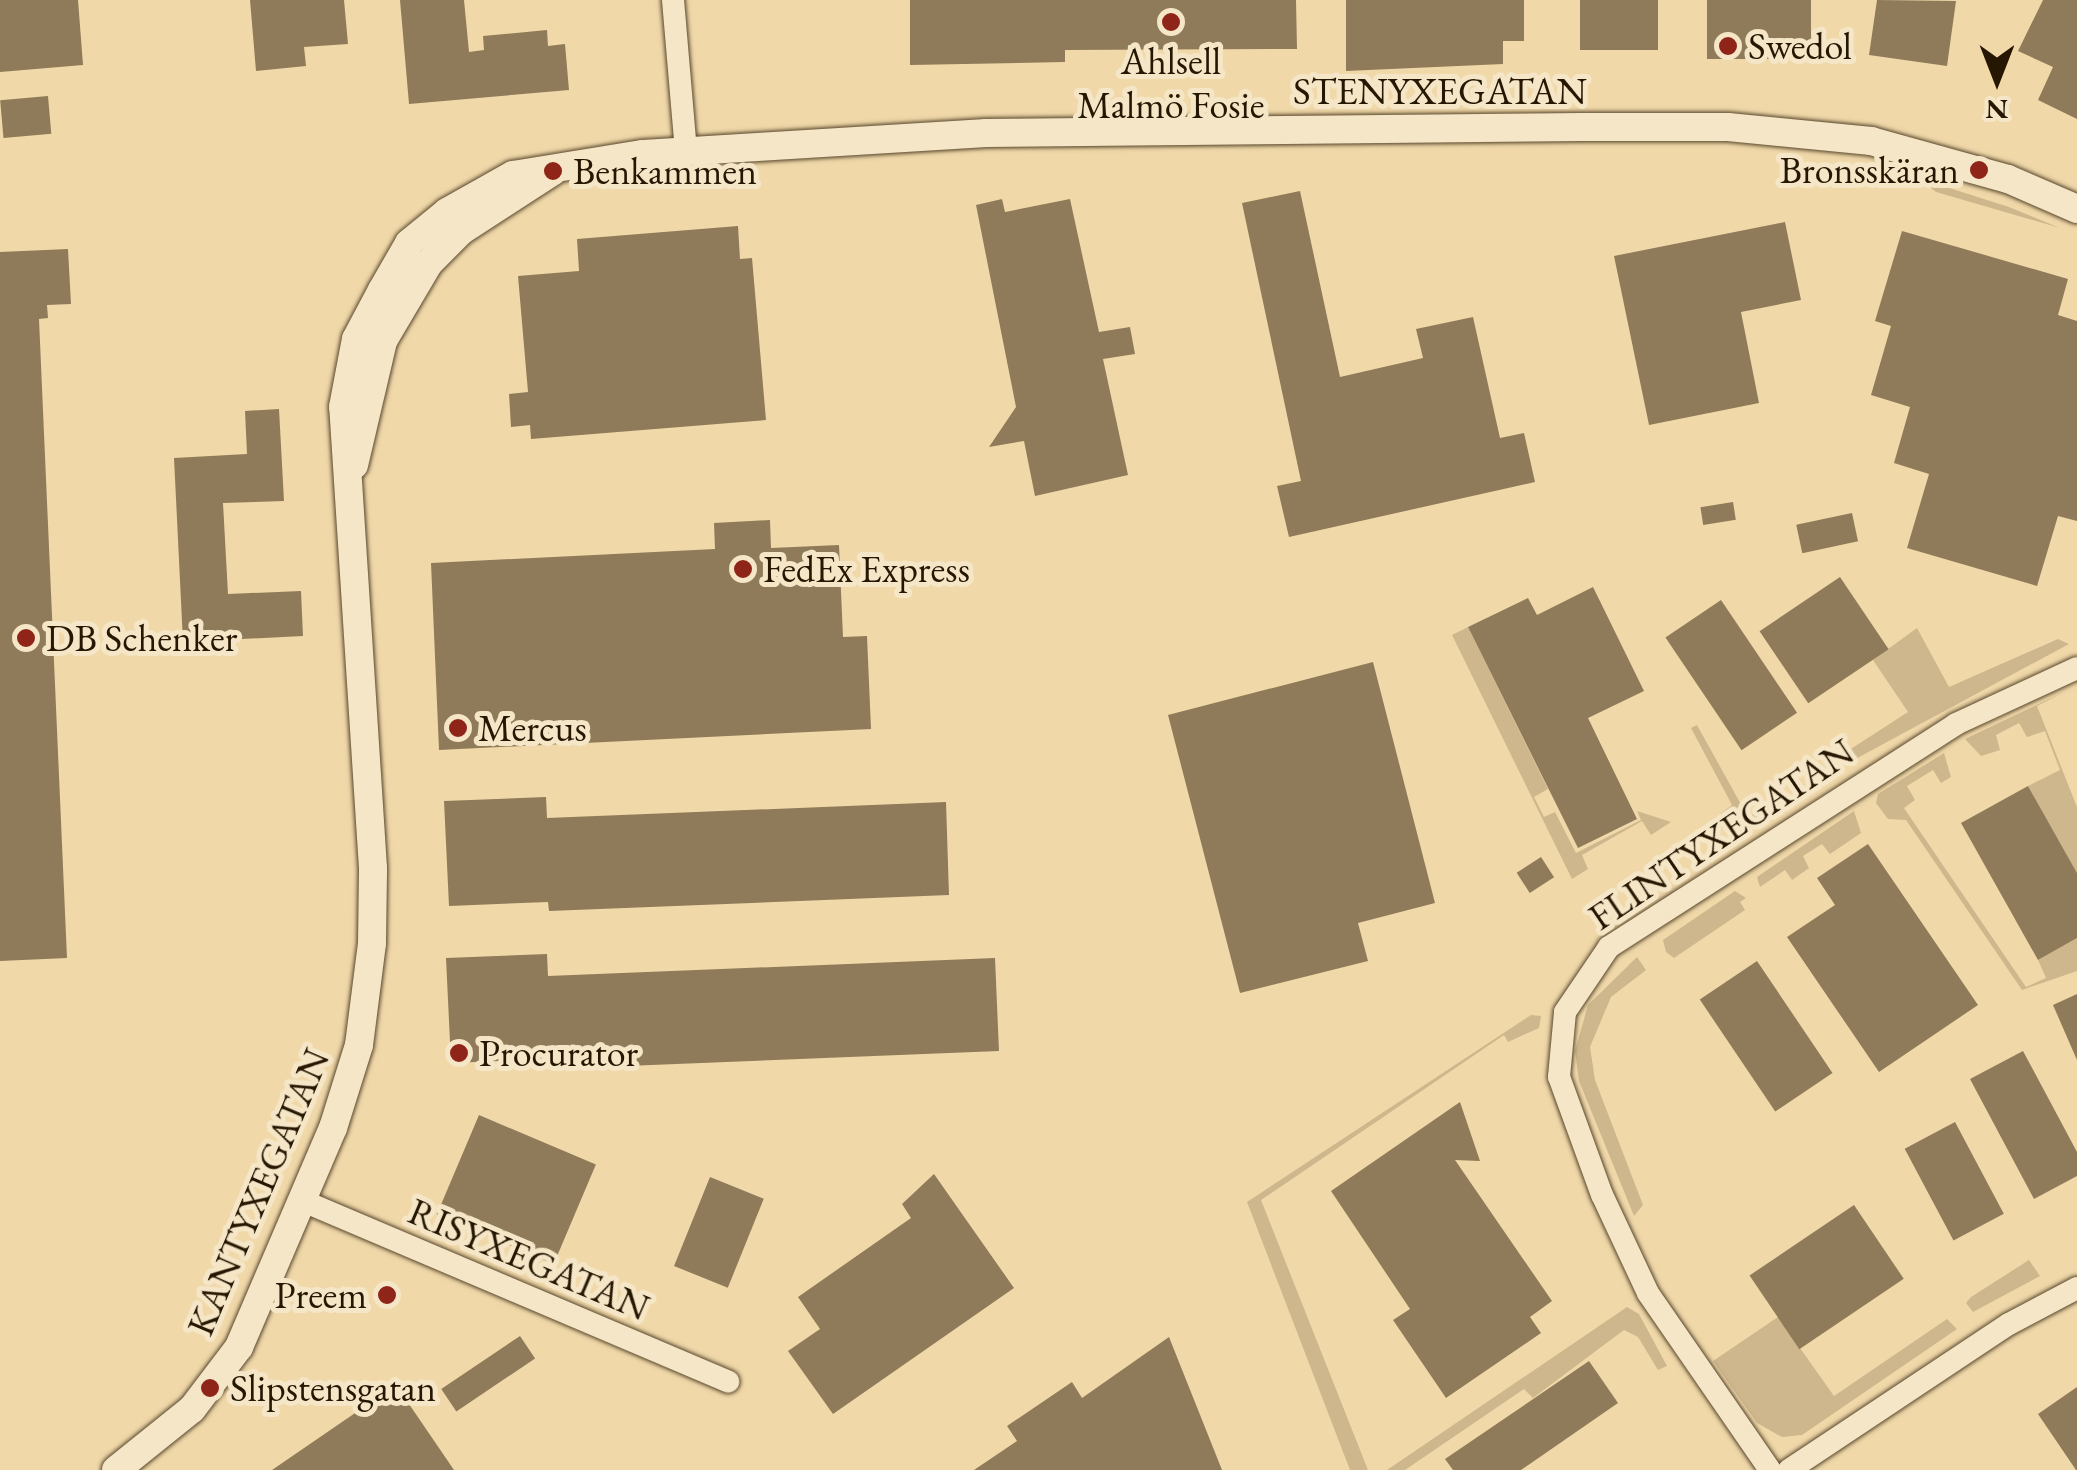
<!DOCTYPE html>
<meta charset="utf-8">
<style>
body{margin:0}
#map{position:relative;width:2077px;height:1470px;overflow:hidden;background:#f0d8a9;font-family:"EB Garamond",serif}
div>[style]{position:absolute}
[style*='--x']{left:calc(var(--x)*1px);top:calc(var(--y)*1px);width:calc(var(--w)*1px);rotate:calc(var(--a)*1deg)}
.green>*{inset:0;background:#ceb78d}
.building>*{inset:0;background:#8f7b59;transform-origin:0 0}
.roads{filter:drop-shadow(0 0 2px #58472c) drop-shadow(0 0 2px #58472c)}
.minor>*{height:22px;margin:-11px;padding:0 11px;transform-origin:11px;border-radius:11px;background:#f5e6c7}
.tertiary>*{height:28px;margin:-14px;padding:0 14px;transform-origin:14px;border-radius:14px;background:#f5e6c7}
.dots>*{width:28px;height:28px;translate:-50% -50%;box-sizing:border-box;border:5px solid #f5e6c7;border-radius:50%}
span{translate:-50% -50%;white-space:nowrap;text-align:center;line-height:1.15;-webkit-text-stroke:10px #f5e6c7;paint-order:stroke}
.poi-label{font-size:38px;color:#261703}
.left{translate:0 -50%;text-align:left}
.right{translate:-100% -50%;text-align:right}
.street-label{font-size:38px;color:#261703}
.north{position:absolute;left:1947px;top:30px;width:100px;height:100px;-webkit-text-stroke:8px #f5e6c7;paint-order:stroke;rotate:180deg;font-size:28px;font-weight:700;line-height:40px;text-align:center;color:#261703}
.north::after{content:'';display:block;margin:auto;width:35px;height:45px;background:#261703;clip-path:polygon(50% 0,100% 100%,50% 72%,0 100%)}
</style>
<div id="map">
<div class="green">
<div style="clip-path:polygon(1918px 178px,2009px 207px,2060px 228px,1936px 192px)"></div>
<div style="clip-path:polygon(1468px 627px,1548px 789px,1534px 797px,1544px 817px,1555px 812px,1576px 853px,1641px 820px,1637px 811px,1671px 822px,1651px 835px,1642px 821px,1582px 855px,1588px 869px,1572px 879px,1452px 635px)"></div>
<div style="clip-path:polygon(1917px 628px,1949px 687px,2058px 639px,2069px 644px,1848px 763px,1843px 754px,1908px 712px,1873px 660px)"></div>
<div style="clip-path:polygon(2064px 692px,2037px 706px,2077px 807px,2077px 873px,2028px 786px,2060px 770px,2045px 731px,2027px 737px,2019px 723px,1996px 735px,2000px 750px,1981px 756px,1965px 739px)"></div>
<div style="clip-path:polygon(1697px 725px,1748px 817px,1763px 808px,1771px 818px,1762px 825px,1748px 830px,1735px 814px,1723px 819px,1720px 814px,1732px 805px,1691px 728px)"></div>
<div style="clip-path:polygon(1944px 753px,1951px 777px,1941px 783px,1933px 770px,1907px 786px,1915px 800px,1904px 808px,2026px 987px,2046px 978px,2038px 960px,2077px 938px,2077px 971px,2022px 990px,1906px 820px,1888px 819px,1876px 803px,1878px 794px)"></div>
<div style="clip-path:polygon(1854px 811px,1861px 833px,1830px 854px,1822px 844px,1803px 856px,1809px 868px,1792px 880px,1785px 870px,1760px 887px,1757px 877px)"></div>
<div style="clip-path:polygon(1735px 891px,1746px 898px,1740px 902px,1745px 910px,1674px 958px,1666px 952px,1663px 940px)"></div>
<div style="clip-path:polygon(1637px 957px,1646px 970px,1611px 997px,1590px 1047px,1595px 1080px,1643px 1205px,1634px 1216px,1579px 1081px,1575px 1051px,1588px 1005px)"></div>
<div style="clip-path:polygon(1531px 1015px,1541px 1016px,1539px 1028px,1508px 1042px,1504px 1035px,1261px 1200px,1368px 1470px,1350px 1470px,1247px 1202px)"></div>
<div style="clip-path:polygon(2029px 1260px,2040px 1276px,1973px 1312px,1966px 1303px,1971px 1297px)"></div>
<div style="clip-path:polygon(1627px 1307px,1639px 1314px,1667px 1366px,1658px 1370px,1638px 1337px,1624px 1330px,1533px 1398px,1524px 1389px,1405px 1470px,1387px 1470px)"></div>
<div style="clip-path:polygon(1778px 1317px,1834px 1396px,1947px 1319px,1957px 1329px,1802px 1435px,1782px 1437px,1757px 1423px,1713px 1361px)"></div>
</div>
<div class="building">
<div style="clip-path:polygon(0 0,78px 0,83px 65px,0 72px)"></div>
<div style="clip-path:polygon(250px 0,344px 0,348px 44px,304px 47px,306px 66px,256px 71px)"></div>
<div style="clip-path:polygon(400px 0,464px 0,469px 52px,484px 50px,483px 36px,547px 30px,548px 46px,565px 44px,569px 90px,409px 104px)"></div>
<div style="clip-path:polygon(910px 0,1296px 0,1297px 49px,1065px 50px,1065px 62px,910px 65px)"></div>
<div style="clip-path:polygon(1346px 0,1524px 0,1524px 41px,1503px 41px,1503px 64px,1346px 71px)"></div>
<div style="left:1580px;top:0;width:78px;height:50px"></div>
<div style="left:1707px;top:0;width:104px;height:59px"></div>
<div style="clip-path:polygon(1877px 0,1956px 1px,1947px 66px,1869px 55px)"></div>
<div style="clip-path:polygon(2043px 0,2077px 0,2077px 119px,2038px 100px,2053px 67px,2018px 51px)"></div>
<div style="left:48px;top:96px;width:38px;height:48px;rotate:85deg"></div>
<div style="clip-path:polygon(1300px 191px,1340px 377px,1423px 358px,1416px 329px,1473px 317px,1500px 438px,1524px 433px,1535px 482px,1289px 537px,1277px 486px,1301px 481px,1242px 203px)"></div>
<div style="clip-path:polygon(1002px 199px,1005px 212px,1070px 199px,1099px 332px,1130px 327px,1135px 354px,1103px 359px,1128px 475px,1035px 496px,1024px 441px,989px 447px,1016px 407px,976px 205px)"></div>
<div style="clip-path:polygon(1785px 222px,1801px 300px,1741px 312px,1759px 403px,1649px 425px,1614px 256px)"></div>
<div style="clip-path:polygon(738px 226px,740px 259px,752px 258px,766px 420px,531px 439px,530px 425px,511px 427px,509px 394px,528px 392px,518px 276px,579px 271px,577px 239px)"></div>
<div style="clip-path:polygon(1902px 231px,2068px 279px,2058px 315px,2077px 321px,2077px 521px,2058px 516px,2037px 586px,1907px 548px,1929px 474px,1894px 463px,1910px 407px,1871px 395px,1891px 326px,1875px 321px)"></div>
<div style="clip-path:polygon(68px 249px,71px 304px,47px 305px,48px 318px,39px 319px,67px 958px,0 961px,0 252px)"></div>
<div style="clip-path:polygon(279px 409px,284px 501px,223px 503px,228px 594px,301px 591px,303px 636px,183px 642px,174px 458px,247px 454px,245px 411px)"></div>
<div style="left:1733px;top:502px;width:18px;height:33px;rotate:81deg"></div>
<div style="left:1852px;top:513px;width:29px;height:57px;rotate:78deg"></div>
<div style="clip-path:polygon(770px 520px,771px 548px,839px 545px,843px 637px,867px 636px,871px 729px,439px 750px,431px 563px,715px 549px,714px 523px)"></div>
<div style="left:1840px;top:577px;width:87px;height:97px;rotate:56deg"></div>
<div style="clip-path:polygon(1593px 587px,1644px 691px,1588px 718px,1637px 819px,1578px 848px,1468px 627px,1528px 598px,1537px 615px)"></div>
<div style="left:1721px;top:600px;width:136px;height:67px;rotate:56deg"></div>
<div style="clip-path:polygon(1373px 662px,1435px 903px,1358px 923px,1368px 961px,1240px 993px,1168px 715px)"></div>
<div style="clip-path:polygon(2028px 786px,2077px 873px,2077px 938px,2038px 960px,1961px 823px)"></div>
<div style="clip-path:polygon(546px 797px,547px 818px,946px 802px,949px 895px,549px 911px,548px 902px,449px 906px,444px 801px)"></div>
<div style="clip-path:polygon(1868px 844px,1978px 1005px,1879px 1072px,1787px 937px,1835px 905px,1817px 878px)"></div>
<div style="left:1541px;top:857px;width:24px;height:29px;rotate:57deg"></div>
<div style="clip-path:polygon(547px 954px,548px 976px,995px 958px,999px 1051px,551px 1069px,550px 1059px,451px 1063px,446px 958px)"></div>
<div style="left:1757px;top:961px;width:135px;height:69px;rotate:56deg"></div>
<div style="clip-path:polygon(2077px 994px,2077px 1060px,2053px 1005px)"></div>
<div style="clip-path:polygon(2023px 1051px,2077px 1152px,2077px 1176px,2034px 1199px,1970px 1079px)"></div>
<div style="clip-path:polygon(1460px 1102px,1480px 1161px,1455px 1160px,1552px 1301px,1530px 1317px,1541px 1333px,1446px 1398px,1393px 1320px,1410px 1309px,1331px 1191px)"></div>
<div style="left:479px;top:1115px;width:127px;height:108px;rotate:23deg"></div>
<div style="left:1955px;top:1122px;width:104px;height:57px;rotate:62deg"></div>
<div style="clip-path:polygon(934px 1174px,1014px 1288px,833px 1414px,788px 1351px,820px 1329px,798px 1297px,911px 1218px,902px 1204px)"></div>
<div style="left:710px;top:1177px;width:58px;height:96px;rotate:22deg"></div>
<div style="left:1854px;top:1205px;width:89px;height:126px;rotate:56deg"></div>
<div style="left:520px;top:1336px;width:27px;height:95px;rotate:56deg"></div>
<div style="clip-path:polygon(1169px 1337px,1222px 1470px,974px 1470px,1017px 1441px,1007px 1426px,1072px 1382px,1082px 1398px)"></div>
<div style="clip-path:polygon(1589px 1361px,1618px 1403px,1521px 1470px,1453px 1470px,1445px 1459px)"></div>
<div style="clip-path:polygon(396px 1385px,454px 1470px,272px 1470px)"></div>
<div style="clip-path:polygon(2077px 1387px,2077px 1470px,2076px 1470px,2038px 1414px)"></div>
</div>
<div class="roads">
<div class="minor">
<div style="--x:673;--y:0;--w:152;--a:85.1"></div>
<div style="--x:303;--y:1201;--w:462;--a:23"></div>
<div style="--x:1770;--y:1470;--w:215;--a:-124.6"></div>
<div style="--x:1648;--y:1293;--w:108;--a:-115.1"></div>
<div style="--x:1602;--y:1195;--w:126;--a:-110"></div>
<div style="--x:1559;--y:1077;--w:65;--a:-84.7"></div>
<div style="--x:1565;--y:1012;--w:78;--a:-55.9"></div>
<div style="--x:1609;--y:947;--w:412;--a:-32.7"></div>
<div style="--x:1956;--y:724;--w:133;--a:-24.8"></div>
<div style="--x:1789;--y:1470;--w:264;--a:-33.6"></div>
<div style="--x:2009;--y:1324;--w:77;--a:-27.9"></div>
</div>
<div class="tertiary">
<div style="--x:354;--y:465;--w:127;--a:-76.8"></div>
<div style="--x:383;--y:341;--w:91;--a:-59.5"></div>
<div style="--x:429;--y:263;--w:45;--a:-45"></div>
<div style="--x:461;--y:231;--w:108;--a:-33"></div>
<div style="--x:116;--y:1470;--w:97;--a:-38.8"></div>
<div style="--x:192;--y:1409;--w:78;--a:-52.8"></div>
<div style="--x:239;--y:1347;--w:238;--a:-66.8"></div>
<div style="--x:333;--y:1128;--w:87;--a:-72.6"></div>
<div style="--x:359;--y:1045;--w:103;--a:-82.7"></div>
<div style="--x:372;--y:943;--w:75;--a:-89.2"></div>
<div style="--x:373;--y:868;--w:462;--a:-93.7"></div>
<div style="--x:343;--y:407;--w:69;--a:-79.2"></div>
<div style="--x:356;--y:339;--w:55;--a:-62"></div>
<div style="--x:382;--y:290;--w:54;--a:-60.1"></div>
<div style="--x:409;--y:243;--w:49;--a:-39.2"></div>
<div style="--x:447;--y:212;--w:76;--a:-29.3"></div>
<div style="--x:513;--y:175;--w:132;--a:-9.2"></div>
<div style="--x:643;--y:154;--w:344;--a:-3.5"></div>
<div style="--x:986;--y:133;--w:596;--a:-0.58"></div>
<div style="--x:1582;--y:127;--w:146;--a:0"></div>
<div style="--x:1728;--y:127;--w:144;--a:5.6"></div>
<div style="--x:1871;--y:141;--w:142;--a:15.5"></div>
<div style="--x:2008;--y:179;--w:75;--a:23.5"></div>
</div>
</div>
<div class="dots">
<div style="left:1171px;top:22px;background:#8f2418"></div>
<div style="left:1728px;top:46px;background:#8f2418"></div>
<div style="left:1979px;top:170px;background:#8f2418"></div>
<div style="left:553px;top:171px;background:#8f2418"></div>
<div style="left:743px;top:569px;background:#8f2418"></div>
<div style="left:26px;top:638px;background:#8f2418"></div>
<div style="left:458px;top:728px;background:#8f2418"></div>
<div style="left:459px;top:1053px;background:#8f2418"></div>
<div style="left:387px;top:1295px;background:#8f2418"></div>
<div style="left:210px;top:1388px;background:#8f2418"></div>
</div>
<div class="poi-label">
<span class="left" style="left:1748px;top:46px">Swedol</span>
<span style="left:1171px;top:83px">Ahlsell<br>Malmö Fosie</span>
<span class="right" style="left:1959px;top:170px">Bronsskäran</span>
<span class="left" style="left:573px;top:171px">Benkammen</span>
<span class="left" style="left:763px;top:569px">FedEx Express</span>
<span class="left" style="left:46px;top:638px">DB Schenker</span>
<span class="left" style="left:478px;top:728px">Mercus</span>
<span class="left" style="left:479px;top:1053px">Procurator</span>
<span class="right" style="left:367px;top:1295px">Preem</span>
<span class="left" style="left:230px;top:1388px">Slipstensgatan</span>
</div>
<div class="street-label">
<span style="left:1440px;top:91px">STENYXEGATAN</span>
<span style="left:1721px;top:834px;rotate:-34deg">FLINTYXEGATAN</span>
<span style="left:258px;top:1192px;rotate:-67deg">KANTYXEGATAN</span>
<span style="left:529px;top:1259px;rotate:23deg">RISYXEGATAN</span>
</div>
<div class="north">N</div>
</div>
